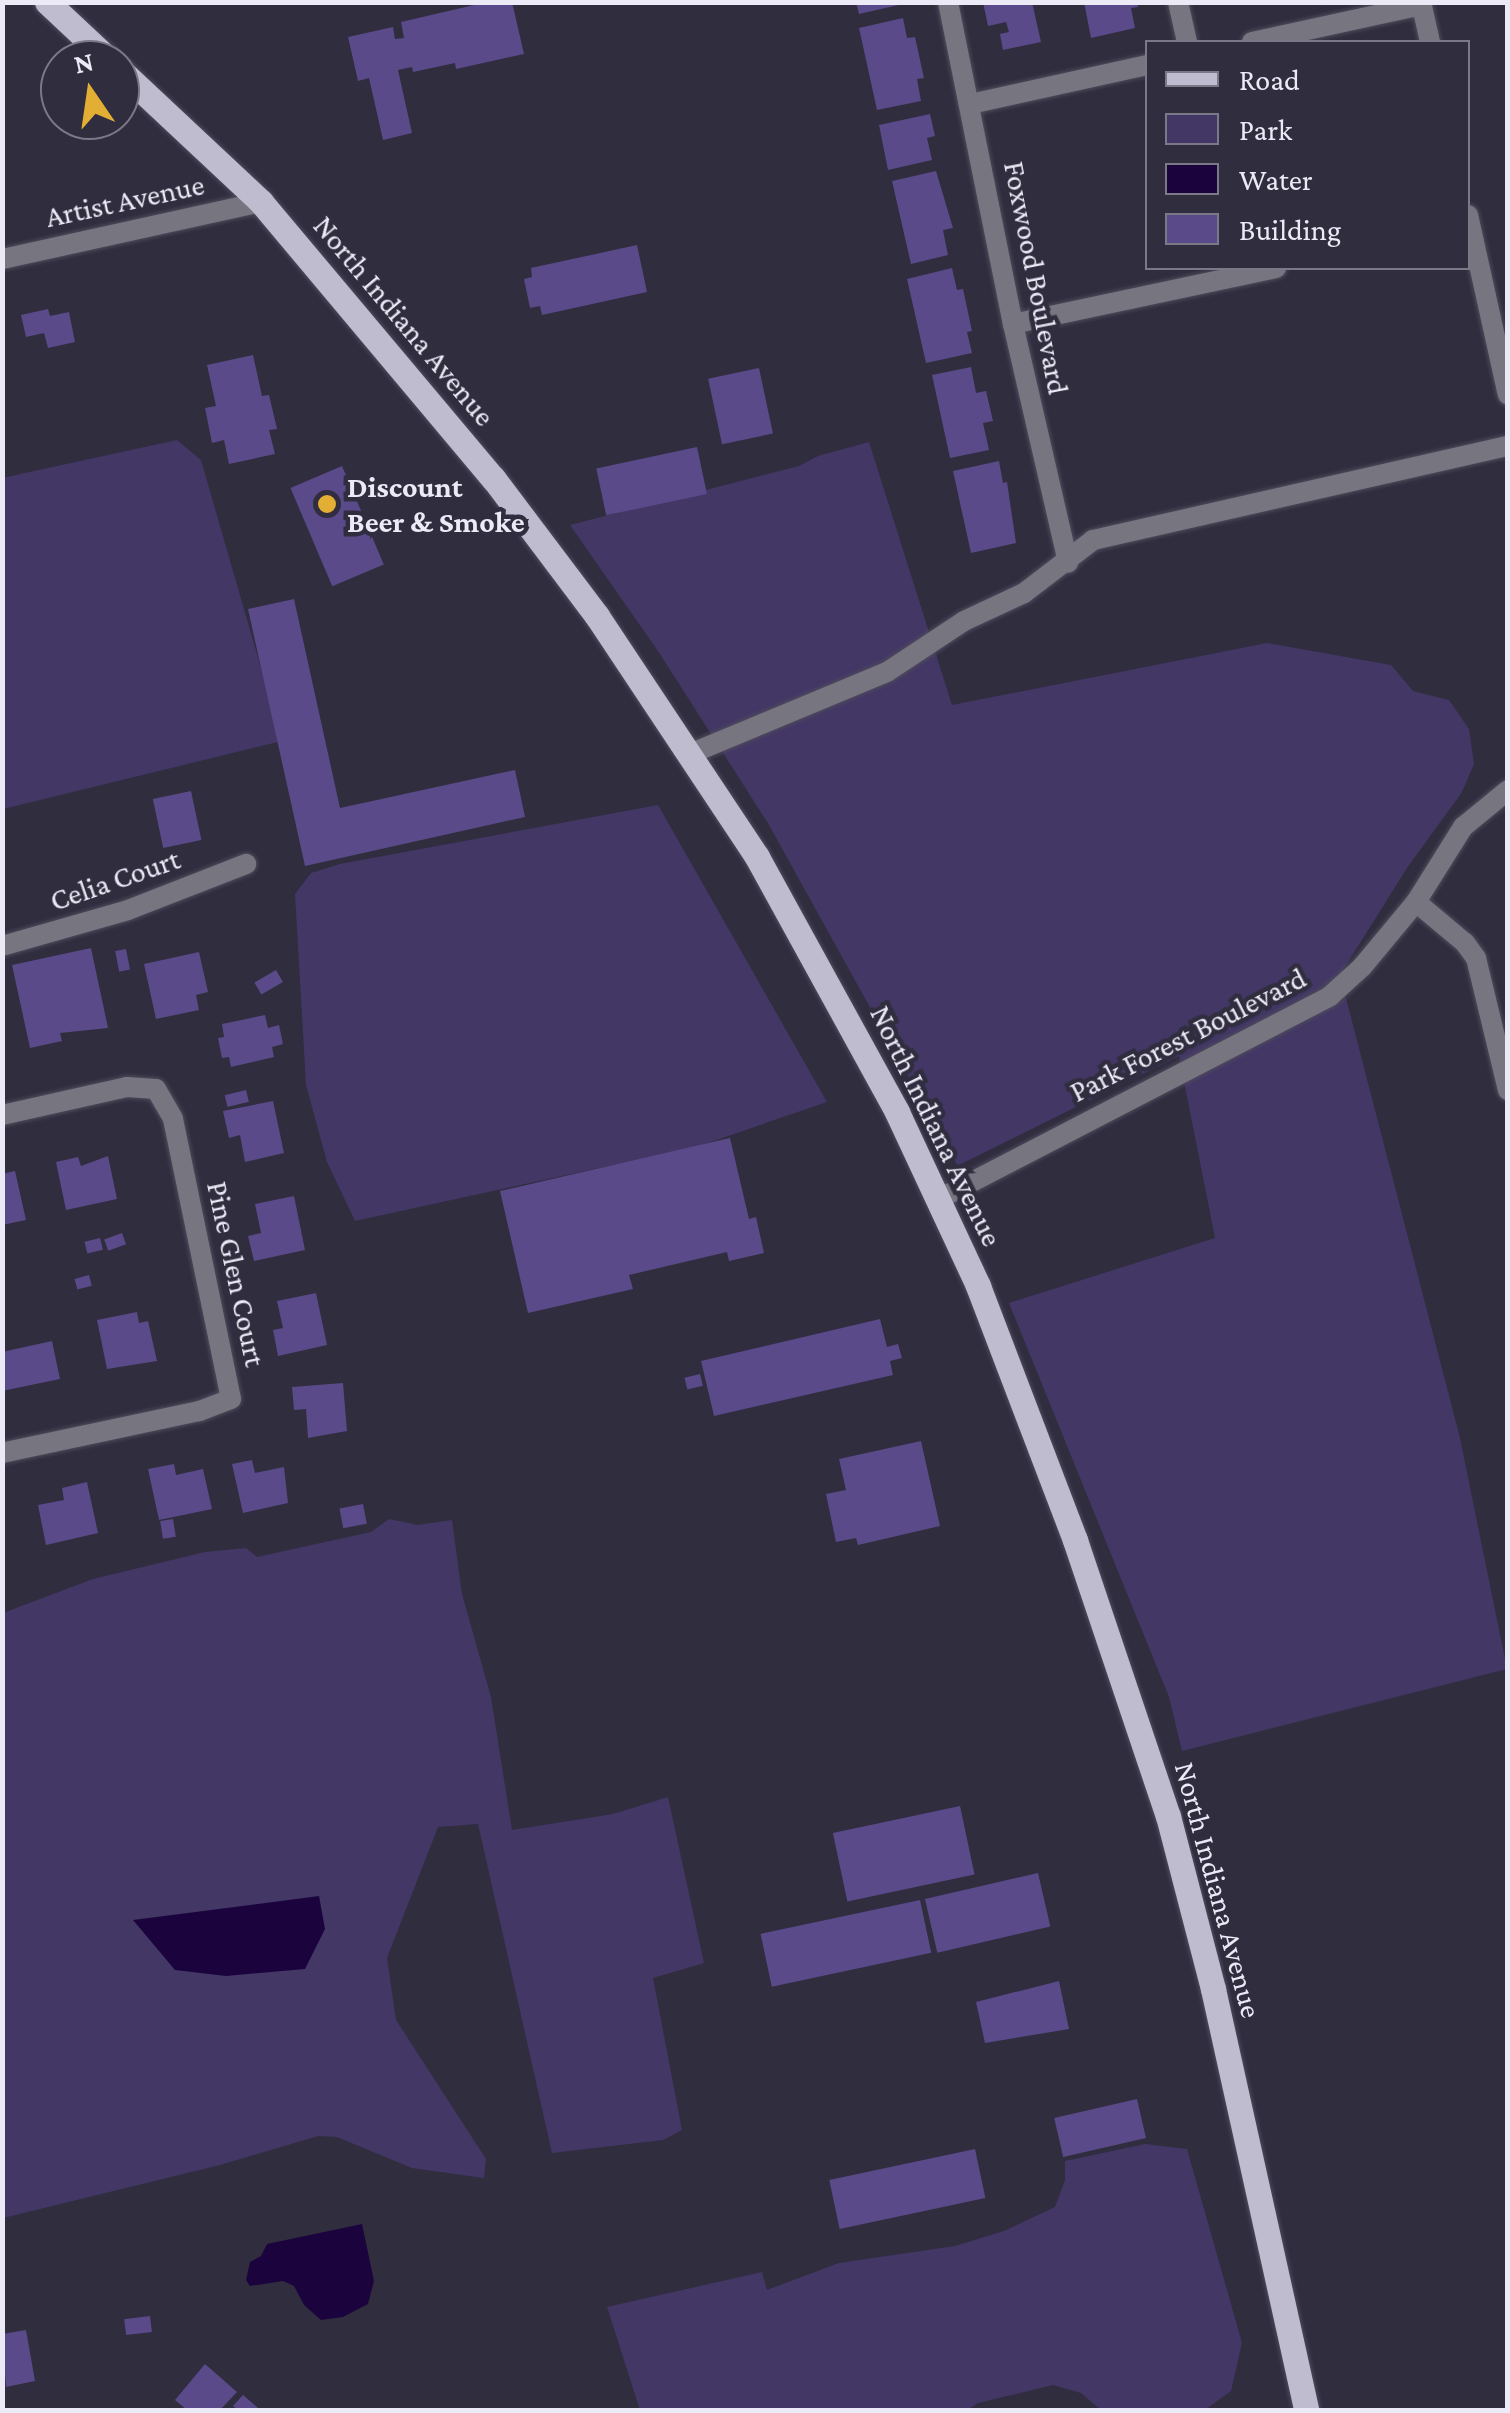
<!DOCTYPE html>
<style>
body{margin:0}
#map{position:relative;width:1510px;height:2413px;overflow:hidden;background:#302d3f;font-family:"Crimson Pro",serif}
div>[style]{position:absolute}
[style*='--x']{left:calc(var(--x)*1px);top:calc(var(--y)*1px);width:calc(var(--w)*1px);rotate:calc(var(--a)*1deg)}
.green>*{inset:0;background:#433766}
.water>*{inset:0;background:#1b043e}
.building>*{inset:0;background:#5a4a89;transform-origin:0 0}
.roads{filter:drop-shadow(0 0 2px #4e4b5c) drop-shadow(0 0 2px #4e4b5c)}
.minor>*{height:20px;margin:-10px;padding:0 10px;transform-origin:10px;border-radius:10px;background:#777680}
.primary>*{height:25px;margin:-12.5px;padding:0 12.5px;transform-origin:12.5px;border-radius:12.5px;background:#bfbcd0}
.dots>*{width:28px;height:28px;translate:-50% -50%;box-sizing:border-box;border:5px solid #302d3f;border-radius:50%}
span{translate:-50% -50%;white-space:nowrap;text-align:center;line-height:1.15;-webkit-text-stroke:9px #302d3f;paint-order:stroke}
.street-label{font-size:30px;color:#eceaf6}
.poi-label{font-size:30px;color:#eceaf6;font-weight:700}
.left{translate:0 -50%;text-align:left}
.frame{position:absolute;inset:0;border:5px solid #eceaf6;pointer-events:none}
.legend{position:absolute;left:1145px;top:40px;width:325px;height:230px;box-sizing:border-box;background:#302d3f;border:2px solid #7b7988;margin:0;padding:12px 18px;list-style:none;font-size:30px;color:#eceaf6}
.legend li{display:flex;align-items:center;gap:20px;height:50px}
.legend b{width:50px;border:2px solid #7b7988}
.north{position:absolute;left:40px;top:40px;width:100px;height:100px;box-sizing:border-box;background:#302d3f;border:2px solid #7b7988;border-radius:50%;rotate:347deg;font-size:28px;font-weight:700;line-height:40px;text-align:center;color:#eceaf6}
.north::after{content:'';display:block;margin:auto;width:35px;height:45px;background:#e3ae34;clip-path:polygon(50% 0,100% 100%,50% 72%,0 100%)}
</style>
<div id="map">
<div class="green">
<div style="clip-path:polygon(177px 440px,201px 460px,282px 741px,3px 809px,2px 478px)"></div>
<div style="clip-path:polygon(869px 442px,952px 705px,1267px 643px,1391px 665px,1413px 691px,1449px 700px,1469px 729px,1474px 764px,1462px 792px,1407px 868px,1340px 975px,1460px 1438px,1507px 1669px,1182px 1751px,1169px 1697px,1009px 1303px,1215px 1238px,1179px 1056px,957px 1166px,937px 1118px,908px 1076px,769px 825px,660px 654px,570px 525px,799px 466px,818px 456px)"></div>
<div style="clip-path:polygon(658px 805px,827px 1102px,696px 1147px,355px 1221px,327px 1162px,306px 1085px,295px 894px,311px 873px,340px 864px)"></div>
<div style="clip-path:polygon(389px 1519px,418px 1525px,452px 1520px,462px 1594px,491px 1697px,512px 1830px,613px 1814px,668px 1797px,704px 1963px,653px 1978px,682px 2130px,663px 2140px,552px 2153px,478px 1824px,438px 1827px,387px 1958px,396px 2020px,486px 2159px,484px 2178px,412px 2168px,337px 2137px,318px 2136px,220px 2165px,3px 2218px,3px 1613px,93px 1579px,205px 1552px,246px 1548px,257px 1557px,371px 1532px)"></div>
<div style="clip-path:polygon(1145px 2144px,1187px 2149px,1242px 2343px,1231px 2391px,1205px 2410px,1101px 2410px,1081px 2393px,1053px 2385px,978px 2403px,967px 2410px,640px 2410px,607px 2307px,762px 2272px,767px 2290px,839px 2263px,955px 2246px,1004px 2231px,1055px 2207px,1065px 2180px,1065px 2161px)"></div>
</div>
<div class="water">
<div style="clip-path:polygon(319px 1896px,325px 1929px,305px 1969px,226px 1976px,175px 1970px,133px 1920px)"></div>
<div style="clip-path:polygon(362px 2224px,374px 2281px,368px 2304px,343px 2317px,321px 2320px,304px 2305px,294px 2286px,283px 2281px,250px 2286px,246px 2280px,250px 2262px,261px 2256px,267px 2244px)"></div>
</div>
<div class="building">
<div style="clip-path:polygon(487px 2px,512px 2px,524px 54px,456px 69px,455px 63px,413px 72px,412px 67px,398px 70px,412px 133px,383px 140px,369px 78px,358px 81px,348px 37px,393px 27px,395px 39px,404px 38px,401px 22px)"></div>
<div style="clip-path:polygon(856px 2px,903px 2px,903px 4px,859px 14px)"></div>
<div style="clip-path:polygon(983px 2px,1032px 2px,1041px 42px,1003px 50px,1000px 34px,1009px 32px,1006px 22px,988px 26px)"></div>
<div style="clip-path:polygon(1084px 2px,1137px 2px,1138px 7px,1131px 8px,1135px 28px,1091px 38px)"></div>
<div style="clip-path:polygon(903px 18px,907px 38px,915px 37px,924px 78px,917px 79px,921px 101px,877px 110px,859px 28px)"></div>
<div style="clip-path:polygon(930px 114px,935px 136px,927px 138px,932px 160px,888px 170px,879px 125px)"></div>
<div style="clip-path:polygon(936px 171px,953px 228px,943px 230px,948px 255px,911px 264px,892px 181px)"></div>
<div style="clip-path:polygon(637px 245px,647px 292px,542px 315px,540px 306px,530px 308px,524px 279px,532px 277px,531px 268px)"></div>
<div style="clip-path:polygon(952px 268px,957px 290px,963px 289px,972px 331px,967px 332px,972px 353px,926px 363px,907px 279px)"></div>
<div style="clip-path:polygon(48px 309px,50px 316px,69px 312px,75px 342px,48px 348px,44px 333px,26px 337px,21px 315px)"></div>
<div style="clip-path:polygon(253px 355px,262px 396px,269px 395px,277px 429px,269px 430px,275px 454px,229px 464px,224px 440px,212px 443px,205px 408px,216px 406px,207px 365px)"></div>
<div style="clip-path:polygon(971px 367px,976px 393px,986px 391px,993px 421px,983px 423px,989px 450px,950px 458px,932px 375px)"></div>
<div style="left:759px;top:368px;width:67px;height:52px;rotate:78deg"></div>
<div style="left:697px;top:447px;width:48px;height:103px;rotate:78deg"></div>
<div style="clip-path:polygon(999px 461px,1003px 483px,1007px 482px,1016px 543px,971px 553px,953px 471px)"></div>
<div style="left:342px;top:466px;width:107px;height:56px;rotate:67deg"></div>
<div style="clip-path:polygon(294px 599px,340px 808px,515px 770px,525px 817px,305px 866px,248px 609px)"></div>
<div style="left:191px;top:791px;width:50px;height:39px;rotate:78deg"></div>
<div style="clip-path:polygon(91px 948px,108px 1028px,60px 1033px,62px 1041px,30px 1048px,12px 965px)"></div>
<div style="left:126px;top:949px;width:21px;height:11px;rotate:79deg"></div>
<div style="clip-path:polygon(199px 952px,208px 992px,196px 995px,199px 1010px,156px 1019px,144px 964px)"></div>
<div style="left:276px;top:970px;width:14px;height:25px;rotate:60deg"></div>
<div style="clip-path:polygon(265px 1015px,268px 1028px,279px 1025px,283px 1044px,272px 1047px,274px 1057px,231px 1067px,229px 1057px,222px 1058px,218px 1038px,224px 1037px,222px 1024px)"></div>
<div style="left:246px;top:1090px;width:12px;height:22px;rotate:76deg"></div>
<div style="clip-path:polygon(273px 1101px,284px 1153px,245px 1162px,240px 1135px,229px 1138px,223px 1111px)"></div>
<div style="clip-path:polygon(730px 1138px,749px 1219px,756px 1217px,764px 1253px,729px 1261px,727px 1252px,629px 1275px,633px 1289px,528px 1313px,500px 1191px)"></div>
<div style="clip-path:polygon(108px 1156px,117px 1199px,66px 1210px,56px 1162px,78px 1157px,81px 1166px)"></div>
<div style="clip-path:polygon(15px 1171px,26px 1220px,2px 1225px,2px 1174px)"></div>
<div style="clip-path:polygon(294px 1196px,305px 1250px,254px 1261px,248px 1236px,261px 1233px,255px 1204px)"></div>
<div style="left:122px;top:1233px;width:12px;height:19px;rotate:70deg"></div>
<div style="left:100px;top:1238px;width:12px;height:16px;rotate:76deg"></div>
<div style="left:89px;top:1275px;width:11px;height:15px;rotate:75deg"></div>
<div style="clip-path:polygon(316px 1293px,327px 1345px,278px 1356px,273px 1330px,283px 1328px,277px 1301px)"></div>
<div style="clip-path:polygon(137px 1312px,139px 1323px,148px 1321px,157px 1361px,107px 1369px,97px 1320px)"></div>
<div style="clip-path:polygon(880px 1319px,887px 1347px,898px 1344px,902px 1358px,890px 1361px,893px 1375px,714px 1416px,701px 1361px)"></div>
<div style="clip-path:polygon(52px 1341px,60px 1379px,2px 1391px,2px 1352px)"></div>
<div style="left:700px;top:1374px;width:12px;height:16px;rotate:76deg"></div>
<div style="clip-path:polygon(343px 1383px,347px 1431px,308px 1438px,306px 1409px,294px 1410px,292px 1387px)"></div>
<div style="clip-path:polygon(921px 1441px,940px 1526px,858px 1545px,856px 1538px,836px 1542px,826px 1494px,846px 1490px,839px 1459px)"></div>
<div style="clip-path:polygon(252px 1460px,255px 1473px,284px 1467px,288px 1503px,243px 1513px,232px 1464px)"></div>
<div style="clip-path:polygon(174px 1464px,176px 1475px,203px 1469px,212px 1509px,159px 1520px,148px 1469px)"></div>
<div style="clip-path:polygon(87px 1482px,98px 1533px,46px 1545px,38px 1505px,64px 1500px,62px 1488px)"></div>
<div style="left:363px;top:1504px;width:20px;height:24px;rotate:79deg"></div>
<div style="left:173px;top:1519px;width:18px;height:13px;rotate:81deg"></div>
<div style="left:960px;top:1806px;width:70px;height:130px;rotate:78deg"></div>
<div style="left:1038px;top:1873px;width:55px;height:116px;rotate:77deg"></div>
<div style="left:920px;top:1900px;width:54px;height:163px;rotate:78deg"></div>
<div style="clip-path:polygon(1059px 1981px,1069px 2029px,985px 2043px,976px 2002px)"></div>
<div style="left:1137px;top:2099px;width:40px;height:85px;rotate:77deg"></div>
<div style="left:975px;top:2149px;width:50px;height:149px;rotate:78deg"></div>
<div style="left:150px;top:2316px;width:16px;height:26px;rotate:83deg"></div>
<div style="clip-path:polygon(26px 2330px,35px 2381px,6px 2387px,2px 2334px)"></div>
<div style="clip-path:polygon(205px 2364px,237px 2392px,220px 2410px,187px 2410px,175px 2400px)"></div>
<div style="clip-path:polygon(243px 2395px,258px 2408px,266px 2410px,238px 2410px,233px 2406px)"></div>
</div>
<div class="roads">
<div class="minor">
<div style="--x:948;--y:2;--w:328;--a:78.6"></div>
<div style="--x:1013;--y:324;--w:245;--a:77"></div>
<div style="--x:1178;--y:2;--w:41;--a:77.3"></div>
<div style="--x:1421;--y:2;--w:41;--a:77.3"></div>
<div style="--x:1252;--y:42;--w:174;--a:-12.3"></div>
<div style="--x:970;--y:104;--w:182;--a:-12.4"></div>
<div style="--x:1468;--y:215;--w:184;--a:77.5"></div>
<div style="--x:2;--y:259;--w:265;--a:-12.4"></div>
<div style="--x:1013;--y:324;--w:269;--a:-12"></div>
<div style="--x:690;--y:754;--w:213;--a:-22.6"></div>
<div style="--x:887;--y:672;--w:92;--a:-33.5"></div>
<div style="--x:964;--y:621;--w:66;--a:-25"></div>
<div style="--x:1024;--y:593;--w:87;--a:-37.5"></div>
<div style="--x:1093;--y:540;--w:426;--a:-12.8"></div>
<div style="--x:1416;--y:902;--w:64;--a:39.9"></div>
<div style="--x:1465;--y:943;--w:19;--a:54"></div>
<div style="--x:1476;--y:958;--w:136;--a:76.4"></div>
<div style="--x:2;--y:946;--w:131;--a:-15.9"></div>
<div style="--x:128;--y:910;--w:127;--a:-21.3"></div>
<div style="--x:2;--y:1115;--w:128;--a:-12.6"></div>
<div style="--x:127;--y:1087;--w:29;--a:4"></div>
<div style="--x:156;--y:1089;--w:34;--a:60"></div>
<div style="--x:173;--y:1119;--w:286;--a:78.3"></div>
<div style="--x:231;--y:1399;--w:34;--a:159"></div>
<div style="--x:199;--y:1411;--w:201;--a:168"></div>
<div style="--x:937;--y:1200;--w:443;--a:-27.4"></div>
<div style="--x:1330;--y:996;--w:43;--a:-42.2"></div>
<div style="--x:1362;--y:967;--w:85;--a:-50.3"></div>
<div style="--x:1416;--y:902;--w:89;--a:-57.9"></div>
<div style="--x:1463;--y:827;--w:58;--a:-39.4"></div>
</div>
<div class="primary">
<div style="--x:47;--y:2;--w:85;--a:43.1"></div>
<div style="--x:120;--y:70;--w:193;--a:43.1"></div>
<div style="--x:261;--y:202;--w:361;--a:50"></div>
<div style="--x:493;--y:478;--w:173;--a:53"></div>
<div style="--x:597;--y:616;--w:289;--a:56.4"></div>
<div style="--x:757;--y:857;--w:291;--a:61.2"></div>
<div style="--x:897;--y:1112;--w:192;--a:65"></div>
<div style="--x:978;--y:1286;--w:272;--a:69.1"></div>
<div style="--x:1075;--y:1540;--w:291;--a:71.4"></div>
<div style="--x:1168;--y:1816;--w:179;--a:75.4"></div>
<div style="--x:1213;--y:1989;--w:431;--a:77.5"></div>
</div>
</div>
<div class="dots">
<div style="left:327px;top:504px;background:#e3ae34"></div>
</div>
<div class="street-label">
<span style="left:125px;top:201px;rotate:-12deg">Artist Avenue</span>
<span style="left:1036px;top:278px;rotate:79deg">Foxwood Boulevard</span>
<span style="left:404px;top:321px;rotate:50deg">North Indiana Avenue</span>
<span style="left:115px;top:880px;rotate:-19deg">Celia Court</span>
<span style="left:1188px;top:1035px;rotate:-27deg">Park Forest Boulevard</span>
<span style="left:936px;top:1126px;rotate:64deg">North Indiana Avenue</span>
<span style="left:236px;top:1274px;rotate:78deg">Pine Glen Court</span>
<span style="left:1218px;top:1890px;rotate:75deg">North Indiana Avenue</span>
</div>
<div class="poi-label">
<span class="left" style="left:347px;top:504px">Discount<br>Beer &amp; Smoke</span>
</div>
<div class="frame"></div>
<ul class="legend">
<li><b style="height:12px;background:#bfbcd0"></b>Road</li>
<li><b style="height:28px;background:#433766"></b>Park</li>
<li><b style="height:28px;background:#1b043e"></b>Water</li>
<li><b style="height:28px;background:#5a4a89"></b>Building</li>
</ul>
<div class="north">N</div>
</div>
